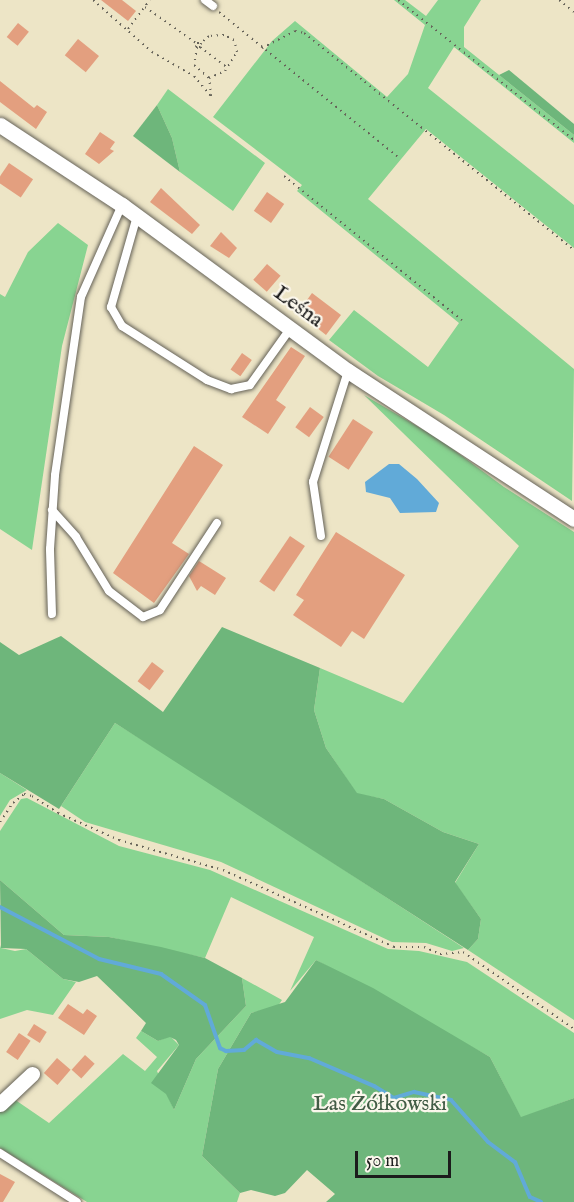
<!DOCTYPE html>
<meta charset="utf-8">
<style>
body{margin:0}
#map{position:relative;width:574px;height:1202px;overflow:hidden;background:#ede5c6;font-family:"IM FELL English",serif}
div>[style]{position:absolute}
[style*='--x']{left:calc(var(--x)*1px);top:calc(var(--y)*1px);width:calc(var(--w)*1px);rotate:calc(var(--a)*1deg)}
.green>*{inset:0;background:#88d491}
.forest>*{inset:0;background:#6eb67b}
.water>*{inset:0;background:#61aad8}
.stream>*{height:4px;margin:-2px;padding:0 2px;transform-origin:2px;border-radius:2px;background:#61aad8}
.building>*{inset:0;background:#e39f7f;transform-origin:0 0}
.path>*{height:2px;margin-top:-1px;transform-origin:0;background:repeating-linear-gradient(90deg,#656258 0 1.5px,transparent 0 6px)}
.roads{filter:drop-shadow(0 0 2px #656258) drop-shadow(0 0 2px #656258)}
.lane>*{height:8px;margin:-4px;padding:0 4px;transform-origin:4px;border-radius:4px;background:#fff}
.street>*{height:15px;margin:-7.5px;padding:0 7.5px;transform-origin:7.5px;border-radius:7.5px;background:#fff}
span{translate:-50% -50%;white-space:nowrap;text-align:center;line-height:1.15;-webkit-text-stroke:4.5px #fbf7ec;paint-order:stroke}
.street-label{font-size:22px;color:#1c1c1c}
.park-label{font-size:22px;color:#425c45}
.scale{position:absolute;left:355px;top:1151px;width:96px;height:27px;box-sizing:border-box;border:3px solid #1c1c1c;border-top:0;padding-left:8px;font-size:18px;line-height:21px;white-space:nowrap;color:#1c1c1c;-webkit-text-stroke:4px #fbf7ec;paint-order:stroke}
</style>
<div id="map">
<div class="green">
<div style="clip-path:polygon(394px 0,405px 0,426px 16px,438px 0,481px 0,464px 27px,464px 47px,574px 135px,574px 143px,454px 47px,428px 88px,574px 205px,574px 248px,426px 129px,368px 199px,574px 369px,572px 501px,444px 415px,378px 376px,329px 340px,354px 310px,428px 367px,459px 323px,297px 191px,302px 185px,213px 117px,272px 41px,295px 21px,387px 97px,408px 74px,425px 25px)"></div>
<div style="clip-path:polygon(168px 89px,265px 163px,233px 211px,180px 172px,172px 138px,157px 105px)"></div>
<div style="clip-path:polygon(58px 223px,88px 245px,62px 346px,32px 550px,0 529px,0 294px,5px 297px,28px 252px)"></div>
<div style="clip-path:polygon(364px 395px,439px 439px,504px 487px,574px 532px,574px 1020px,468px 950px,478px 939px,481px 919px,455px 883px,479px 844px,443px 832px,384px 799px,357px 794px,326px 748px,314px 710px,320px 668px,403px 703px,519px 546px)"></div>
<div style="clip-path:polygon(115px 723px,200px 776px,464px 948px,452px 951px,426px 943px,392px 942px,221px 862px,85px 822px,61px 806px)"></div>
<div style="clip-path:polygon(0 773px,27px 790px,10px 800px,0 816px)"></div>
<div style="clip-path:polygon(27px 798px,119px 846px,210px 870px,388px 949px,419px 951px,467px 962px,574px 1033px,574px 1098px,521px 1118px,490px 1057px,316px 960px,290px 991px,314px 937px,231px 897px,205px 958px,109px 937px,64px 935px,0 880px,0 831px,21px 799px)"></div>
<div style="clip-path:polygon(0 945px,1px 948px,15px 951px,26px 949px,63px 979px,76px 982px,53px 1015px,27px 1010px,0 1019px)"></div>
<div style="clip-path:polygon(242px 978px,282px 1000px,278px 1006px,251px 1013px,218px 1069px,202px 1156px,240px 1193px,237px 1202px,87px 1202px,0 1148px,0 1109px,11px 1097px,49px 1123px,123px 1054px,145px 1071px,157px 1057px,136px 1038px,141px 1031px,158px 1041px,170px 1036px,179px 1045px,157px 1071px,174px 1110px,196px 1059px,246px 1006px)"></div>
</div>
<div class="forest">
<div style="clip-path:polygon(509px 70px,574px 124px,574px 135px,499px 75px)"></div>
<div style="clip-path:polygon(157px 105px,172px 138px,180px 172px,133px 136px)"></div>
<div style="clip-path:polygon(222px 627px,320px 668px,314px 710px,326px 748px,357px 793px,384px 799px,443px 832px,479px 844px,455px 882px,481px 919px,478px 939px,468px 950px,115px 723px,59px 809px,0 773px,0 642px,19px 655px,61px 636px,163px 712px)"></div>
<div style="clip-path:polygon(0 880px,64px 935px,109px 937px,161px 947px,205px 958px,242px 978px,246px 1006px,196px 1059px,174px 1110px,166px 1094px,151px 1083px,179px 1045px,176px 1040px,170px 1037px,158px 1041px,141px 1031px,146px 1023px,97px 976px,79px 982px,63px 979px,26px 949px,1px 948px)"></div>
<div style="clip-path:polygon(316px 960px,373px 988px,490px 1057px,521px 1117px,574px 1098px,574px 1202px,326px 1202px,335px 1194px,307px 1170px,285px 1193px,275px 1196px,251px 1190px,240px 1193px,202px 1156px,218px 1069px,251px 1013px,285px 1002px)"></div>
</div>
<div class="water">
<div style="clip-path:polygon(389px 464px,399px 464px,417px 479px,439px 503px,436px 512px,400px 513px,390px 498px,366px 492px,365px 482px)"></div>
</div>
<div class="stream">
<div style="--x:0;--y:907;--w:112;--a:27.7"></div>
<div style="--x:99;--y:959;--w:64;--a:13.6"></div>
<div style="--x:161;--y:974;--w:54;--a:35.2"></div>
<div style="--x:205;--y:1005;--w:46;--a:70.8"></div>
<div style="--x:220;--y:1048;--w:7;--a:27"></div>
<div style="--x:226;--y:1051;--w:18;--a:-3"></div>
<div style="--x:244;--y:1050;--w:16;--a:-40"></div>
<div style="--x:256;--y:1040;--w:24;--a:30"></div>
<div style="--x:277;--y:1052;--w:33;--a:11"></div>
<div style="--x:309;--y:1058;--w:71;--a:23.3"></div>
<div style="--x:374;--y:1086;--w:23;--a:31"></div>
<div style="--x:394;--y:1098;--w:21;--a:-17"></div>
<div style="--x:414;--y:1092;--w:38;--a:12"></div>
<div style="--x:451;--y:1100;--w:56;--a:48.6"></div>
<div style="--x:488;--y:1142;--w:34;--a:37"></div>
<div style="--x:515;--y:1162;--w:38;--a:67"></div>
<div style="--x:530;--y:1197;--w:12;--a:24"></div>
</div>
<div class="building">
<div style="clip-path:polygon(101px 0,122px 0,136px 11px,128px 21px)"></div>
<div style="left:18px;top:23px;width:14px;height:18px;rotate:39deg"></div>
<div style="left:78px;top:39px;width:27px;height:21px;rotate:39deg"></div>
<div style="clip-path:polygon(0 81px,34px 108px,37px 105px,47px 112px,36px 129px,0 102px)"></div>
<div style="clip-path:polygon(100px 132px,115px 142px,110px 149px,114px 151px,99px 164px,85px 154px)"></div>
<div style="left:9px;top:163px;width:29px;height:22px;rotate:34deg"></div>
<div style="clip-path:polygon(161px 188px,200px 225px,192px 234px,150px 202px)"></div>
<div style="left:267px;top:192px;width:21px;height:23px;rotate:35deg"></div>
<div style="clip-path:polygon(221px 232px,237px 248px,229px 258px,210px 246px)"></div>
<div style="left:267px;top:264px;width:18px;height:21px;rotate:41deg"></div>
<div style="clip-path:polygon(312px 293px,341px 315px,326px 335px,307px 320px,311px 314px,302px 307px)"></div>
<div style="clip-path:polygon(291px 347px,305px 356px,276px 400px,286px 407px,268px 434px,242px 417px)"></div>
<div style="left:242px;top:353px;width:12px;height:20px;rotate:35deg"></div>
<div style="left:310px;top:407px;width:17px;height:25px;rotate:36deg"></div>
<div style="left:353px;top:419px;width:24px;height:45px;rotate:33deg"></div>
<div style="clip-path:polygon(194px 446px,223px 465px,172px 543px,189px 554px,154px 603px,113px 573px)"></div>
<div style="clip-path:polygon(336px 532px,405px 575px,364px 639px,352px 631px,341px 647px,293px 615px,304px 600px,296px 595px)"></div>
<div style="left:290px;top:536px;width:18px;height:55px;rotate:34deg"></div>
<div style="clip-path:polygon(199px 561px,226px 578px,215px 595px,201px 586px,197px 591px,189px 576px)"></div>
<div style="left:152px;top:662px;width:15px;height:24px;rotate:37deg"></div>
<div style="clip-path:polygon(68px 1004px,83px 1014px,87px 1009px,97px 1016px,84px 1035px,58px 1018px)"></div>
<div style="left:34px;top:1024px;width:15px;height:13px;rotate:32deg"></div>
<div style="left:19px;top:1033px;width:14px;height:23px;rotate:34deg"></div>
<div style="left:85px;top:1055px;width:13px;height:20px;rotate:42deg"></div>
<div style="left:57px;top:1058px;width:18px;height:20px;rotate:41deg"></div>
<div style="clip-path:polygon(0 1174px,15px 1182px,3px 1202px,0 1202px)"></div>
</div>
<div class="path">
<div style="--x:93;--y:0;--w:79;--a:41.4"></div>
<div style="--x:152;--y:52;--w:48;--a:29.7"></div>
<div style="--x:194;--y:76;--w:26;--a:50"></div>
<div style="--x:211;--y:96;--w:18;--a:-96"></div>
<div style="--x:398;--y:0;--w:225;--a:38.5"></div>
<div style="--x:559;--y:0;--w:19;--a:39"></div>
<div style="--x:145;--y:7;--w:62;--a:35.2"></div>
<div style="--x:219;--y:12;--w:232;--a:39"></div>
<div style="--x:128;--y:29;--w:36;--a:-53"></div>
<div style="--x:197;--y:43;--w:4;--a:0"></div>
<div style="--x:201;--y:43;--w:4;--a:104"></div>
<div style="--x:200;--y:47;--w:4;--a:180"></div>
<div style="--x:196;--y:47;--w:4;--a:-76"></div>
<div style="--x:197;--y:47;--w:18;--a:99"></div>
<div style="--x:194;--y:65;--w:20;--a:41"></div>
<div style="--x:209;--y:78;--w:17;--a:-24"></div>
<div style="--x:225;--y:71;--w:22;--a:-58"></div>
<div style="--x:237;--y:52;--w:12;--a:-104"></div>
<div style="--x:234;--y:40;--w:11;--a:-153"></div>
<div style="--x:224;--y:35;--w:15;--a:176"></div>
<div style="--x:209;--y:36;--w:11;--a:139"></div>
<div style="--x:200;--y:47;--w:34;--a:37"></div>
<div style="--x:262;--y:48;--w:37;--a:-27"></div>
<div style="--x:295;--y:31;--w:9;--a:13"></div>
<div style="--x:304;--y:33;--w:346;--a:38.8"></div>
<div style="--x:284;--y:176;--w:229;--a:39"></div>
<div style="--x:0;--y:822;--w:23;--a:-56"></div>
<div style="--x:13;--y:803;--w:14;--a:-39"></div>
<div style="--x:24;--y:794;--w:8;--a:14"></div>
<div style="--x:32;--y:796;--w:31;--a:33"></div>
<div style="--x:58;--y:813;--w:67;--a:23.9"></div>
<div style="--x:119;--y:840;--w:108;--a:16.1"></div>
<div style="--x:223;--y:870;--w:188;--a:24.2"></div>
<div style="--x:394;--y:947;--w:30;--a:0"></div>
<div style="--x:424;--y:947;--w:17;--a:24"></div>
<div style="--x:440;--y:954;--w:23;--a:-5"></div>
<div style="--x:463;--y:952;--w:135;--a:34.7"></div>
</div>
<div class="roads">
<div class="lane">
<div style="--x:205;--y:0;--w:10;--a:37"></div>
<div style="--x:137;--y:216;--w:95;--a:105.9"></div>
<div style="--x:111;--y:307;--w:22;--a:60"></div>
<div style="--x:122;--y:326;--w:101;--a:32.4"></div>
<div style="--x:207;--y:380;--w:26;--a:21"></div>
<div style="--x:231;--y:389;--w:19;--a:-12"></div>
<div style="--x:250;--y:385;--w:69;--a:-54.5"></div>
<div style="--x:52;--y:510;--w:36;--a:48"></div>
<div style="--x:76;--y:537;--w:63;--a:58.6"></div>
<div style="--x:109;--y:591;--w:43;--a:37.4"></div>
<div style="--x:143;--y:617;--w:18;--a:-22"></div>
<div style="--x:160;--y:610;--w:104;--a:-56.8"></div>
<div style="--x:321;--y:536;--w:55;--a:-98.4"></div>
<div style="--x:313;--y:482;--w:116;--a:-72.5"></div>
<div style="--x:52;--y:614;--w:65;--a:-91.8"></div>
<div style="--x:50;--y:549;--w:74;--a:-86.1"></div>
<div style="--x:55;--y:475;--w:180;--a:-81.7"></div>
<div style="--x:81;--y:297;--w:101;--a:-66"></div>
<div style="--x:0;--y:1153;--w:91;--a:32.5"></div>
</div>
<div class="street">
<div style="--x:0;--y:125;--w:146;--a:33.3"></div>
<div style="--x:122;--y:205;--w:280;--a:36.3"></div>
<div style="--x:348;--y:371;--w:270;--a:33.2"></div>
<div style="--x:0;--y:1104;--w:44;--a:-43.2"></div>
</div>
</div>
<div class="street-label">
<span style="left:298px;top:307px;rotate:36deg">Leśna</span>
</div>
<div class="park-label">
<span style="left:380px;top:1105px">Las Żółkowski</span>
</div>
<div class="scale">50 m</div>
</div>
